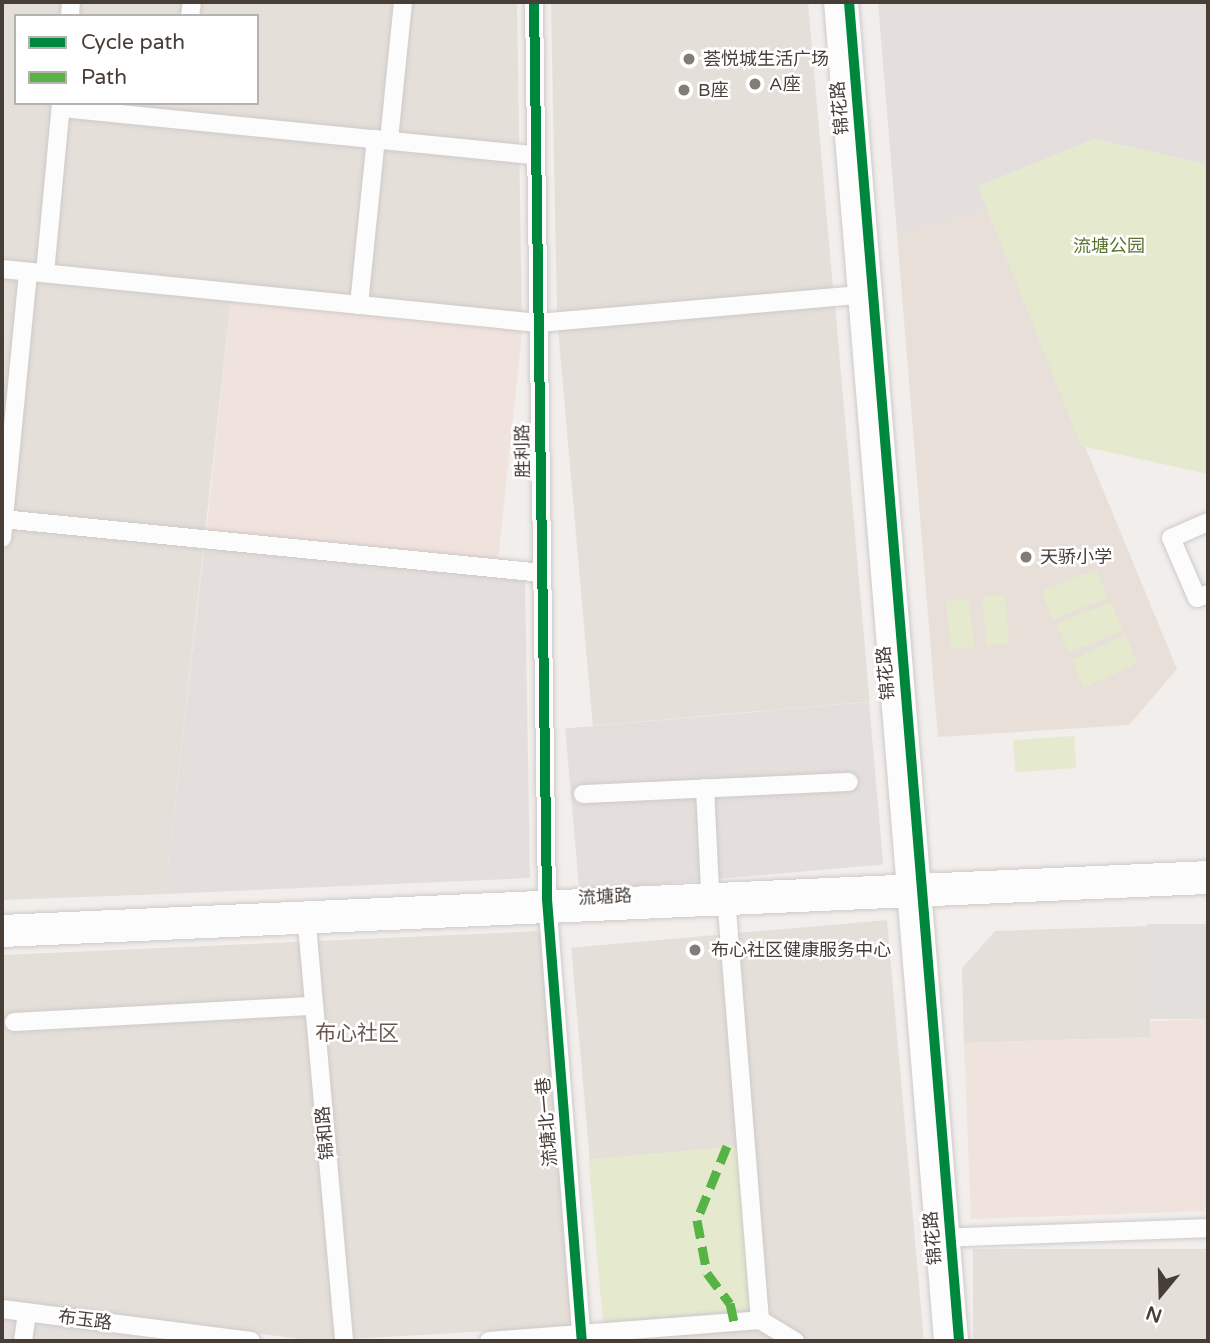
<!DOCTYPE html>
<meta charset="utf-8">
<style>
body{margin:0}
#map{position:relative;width:1210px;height:1343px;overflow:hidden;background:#f1eeec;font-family:"Varela Round","Noto Sans SC",sans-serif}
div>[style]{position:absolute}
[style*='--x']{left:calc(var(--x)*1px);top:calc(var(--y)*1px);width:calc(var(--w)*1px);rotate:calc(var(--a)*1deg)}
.residential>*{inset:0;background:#e5dfda;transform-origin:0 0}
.commercial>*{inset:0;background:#f0e3dd;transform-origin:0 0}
.industrial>*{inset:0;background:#e4dfdd;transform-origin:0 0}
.education>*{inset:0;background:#e7dfd8}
.green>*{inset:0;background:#e5e9ce;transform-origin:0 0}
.parking>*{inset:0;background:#e3dfdd;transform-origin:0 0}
.roads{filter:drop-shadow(0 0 2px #cecac8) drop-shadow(0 0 2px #cecac8)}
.minor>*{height:18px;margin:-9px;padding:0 9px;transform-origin:9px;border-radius:9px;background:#fdfcfc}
.quiet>*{height:9px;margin-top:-4.5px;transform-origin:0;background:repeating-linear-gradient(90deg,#57b346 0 18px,transparent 0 27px)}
.cycleway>*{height:10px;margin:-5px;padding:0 5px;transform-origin:5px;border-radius:5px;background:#00873e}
.dots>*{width:19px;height:19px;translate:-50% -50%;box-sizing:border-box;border:4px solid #fff;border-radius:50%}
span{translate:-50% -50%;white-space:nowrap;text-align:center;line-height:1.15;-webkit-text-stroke:5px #fff;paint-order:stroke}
.poi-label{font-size:18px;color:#473e38}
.left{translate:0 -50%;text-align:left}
.street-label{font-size:18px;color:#473e38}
.park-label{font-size:18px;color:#5a762e}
.quarter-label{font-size:21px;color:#695950}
.frame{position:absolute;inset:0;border:4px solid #473e38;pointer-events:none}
.legend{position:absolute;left:14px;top:14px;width:245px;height:91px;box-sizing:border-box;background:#fff;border:2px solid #b5b2af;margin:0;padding:9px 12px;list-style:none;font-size:21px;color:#473e38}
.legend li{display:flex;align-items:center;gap:14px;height:35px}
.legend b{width:35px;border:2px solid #b5b2af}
.north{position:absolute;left:1126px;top:1259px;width:70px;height:70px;-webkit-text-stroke:5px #fff;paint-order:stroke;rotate:199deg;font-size:19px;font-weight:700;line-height:28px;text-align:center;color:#473e38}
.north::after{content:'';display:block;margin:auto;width:24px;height:32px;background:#473e38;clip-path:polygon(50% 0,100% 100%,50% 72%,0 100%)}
</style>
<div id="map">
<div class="residential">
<div style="clip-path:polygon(evenodd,2px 2px,517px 2px,522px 331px,231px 298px,165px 894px,2px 900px,2px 2px,16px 16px,257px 16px,257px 103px,16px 103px,16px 16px)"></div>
<div style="clip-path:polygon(551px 2px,808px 2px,833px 289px,557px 313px)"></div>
<div style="left:835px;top:305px;width:398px;height:278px;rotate:85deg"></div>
<div style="left:887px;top:920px;width:422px;height:317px;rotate:85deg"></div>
<div style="clip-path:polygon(1147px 926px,1151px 1037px,964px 1043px,962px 968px,995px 931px)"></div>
<div style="clip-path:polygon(541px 931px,573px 1326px,316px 1341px,2px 1301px,2px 955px)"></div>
<div style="left:1208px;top:1249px;width:92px;height:235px;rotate:90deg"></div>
</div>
<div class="commercial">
<div style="left:231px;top:298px;width:293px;height:234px;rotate:6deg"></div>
<div style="clip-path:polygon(1208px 1019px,1208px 1211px,971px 1219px,964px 1043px,1151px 1037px,1151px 1021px)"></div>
</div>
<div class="industrial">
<div style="clip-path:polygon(878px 2px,1208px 2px,1208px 165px,1095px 139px,979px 186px,987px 209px,897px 234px)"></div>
<div style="clip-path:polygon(204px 548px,525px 580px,530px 878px,165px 894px)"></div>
<div style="left:869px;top:702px;width:163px;height:305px;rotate:85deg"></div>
<div style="clip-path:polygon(2px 1317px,187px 1341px,2px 1341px)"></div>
</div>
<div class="education">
<div style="clip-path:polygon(987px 209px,1177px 669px,1129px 725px,938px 737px,897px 234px)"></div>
</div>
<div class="green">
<div style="clip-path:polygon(1095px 139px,1208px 165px,1208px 474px,1081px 446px,987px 209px,979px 186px)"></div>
<div style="left:1096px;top:569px;width:31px;height:59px;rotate:68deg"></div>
<div style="left:1005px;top:595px;width:48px;height:23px;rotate:85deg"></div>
<div style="left:969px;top:599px;width:48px;height:23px;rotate:84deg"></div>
<div style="left:1111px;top:602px;width:31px;height:59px;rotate:68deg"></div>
<div style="left:1125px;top:635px;width:31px;height:59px;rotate:65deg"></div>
<div style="left:1074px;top:736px;width:32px;height:61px;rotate:86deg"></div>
<div style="left:739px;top:1146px;width:163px;height:151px;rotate:85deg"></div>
</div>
<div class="parking">
<div style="left:1208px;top:924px;width:95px;height:61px;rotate:90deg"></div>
</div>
<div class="roads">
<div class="minor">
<div style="--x:534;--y:2;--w:897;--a:89.17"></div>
<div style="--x:547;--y:899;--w:443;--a:85.5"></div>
<div style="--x:833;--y:2;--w:1344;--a:85.3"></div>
<div style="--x:849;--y:2;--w:1344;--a:85.3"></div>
<div style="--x:70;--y:16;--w:14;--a:-86"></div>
<div style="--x:190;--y:16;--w:14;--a:-82"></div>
<div style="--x:61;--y:108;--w:477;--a:5.7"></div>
<div style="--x:389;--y:140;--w:139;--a:-84.2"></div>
<div style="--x:2;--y:269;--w:539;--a:5.75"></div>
<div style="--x:538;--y:323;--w:320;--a:-5"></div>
<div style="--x:45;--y:273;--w:171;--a:-84.6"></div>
<div style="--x:359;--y:305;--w:167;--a:-84.2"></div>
<div style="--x:2;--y:519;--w:543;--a:5.71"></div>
<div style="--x:1208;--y:522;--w:40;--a:156.6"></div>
<div style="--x:1171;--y:538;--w:65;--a:66.6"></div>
<div style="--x:1197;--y:598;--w:12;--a:-20"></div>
<div style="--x:2;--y:538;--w:267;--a:-84.4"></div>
<div style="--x:705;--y:788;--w:104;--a:87.2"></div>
<div style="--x:583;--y:794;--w:266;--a:-2.6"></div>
<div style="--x:2;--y:924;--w:1207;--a:-2.56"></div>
<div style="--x:307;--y:925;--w:418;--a:84.9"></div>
<div style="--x:2;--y:938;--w:1207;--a:-2.52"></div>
<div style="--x:14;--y:1022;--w:300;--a:-3.1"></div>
<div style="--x:939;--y:1238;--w:269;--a:-2.1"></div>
<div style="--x:2;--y:1309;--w:251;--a:7.3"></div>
<div style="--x:760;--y:1320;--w:41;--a:31"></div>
<div style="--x:23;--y:1341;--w:29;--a:-82"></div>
<div style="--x:489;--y:1341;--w:272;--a:-4.4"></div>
<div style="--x:760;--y:1320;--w:414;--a:-94.6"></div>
</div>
</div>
<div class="quiet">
<div style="--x:727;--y:1146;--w:80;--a:112.1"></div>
<div style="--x:697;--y:1220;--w:54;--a:79.3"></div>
<div style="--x:707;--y:1273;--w:38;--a:53"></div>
<div style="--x:730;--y:1303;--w:19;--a:78"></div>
</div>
<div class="cycleway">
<div style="--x:534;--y:2;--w:897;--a:89.17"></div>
<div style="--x:547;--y:899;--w:443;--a:85.5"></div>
<div style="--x:849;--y:2;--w:1344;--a:85.3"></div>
</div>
<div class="dots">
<div style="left:689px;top:59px;background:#827c77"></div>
<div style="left:755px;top:84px;background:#827c77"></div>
<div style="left:684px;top:90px;background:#827c77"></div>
<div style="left:1026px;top:557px;background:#827c77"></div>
<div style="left:695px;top:950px;background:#827c77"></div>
</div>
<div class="poi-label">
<span class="left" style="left:703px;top:59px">荟悦城生活广场</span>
<span class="left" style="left:769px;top:84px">A座</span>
<span class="left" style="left:698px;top:90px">B座</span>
<span class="left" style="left:1040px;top:557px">天骄小学</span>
<span class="left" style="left:711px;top:950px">布心社区健康服务中心</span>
</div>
<div class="street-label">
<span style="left:840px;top:108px;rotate:-95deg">锦花路</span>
<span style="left:523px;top:451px;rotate:-91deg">胜利路</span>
<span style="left:886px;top:673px;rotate:-95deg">锦花路</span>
<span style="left:605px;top:897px;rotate:-3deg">流塘路</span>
<span style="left:547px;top:1122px;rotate:-95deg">流塘北一巷</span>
<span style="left:325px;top:1133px;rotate:-95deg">锦和路</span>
<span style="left:933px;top:1238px;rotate:-95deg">锦花路</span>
<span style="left:85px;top:1320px;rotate:7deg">布玉路</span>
</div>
<div class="park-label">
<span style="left:1109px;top:246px">流塘公园</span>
</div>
<div class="quarter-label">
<span style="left:357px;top:1034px">布心社区</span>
</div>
<div class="frame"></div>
<ul class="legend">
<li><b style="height:9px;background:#00873e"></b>Cycle path</li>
<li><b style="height:9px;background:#57b346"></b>Path</li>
</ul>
<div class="north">N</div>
</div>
